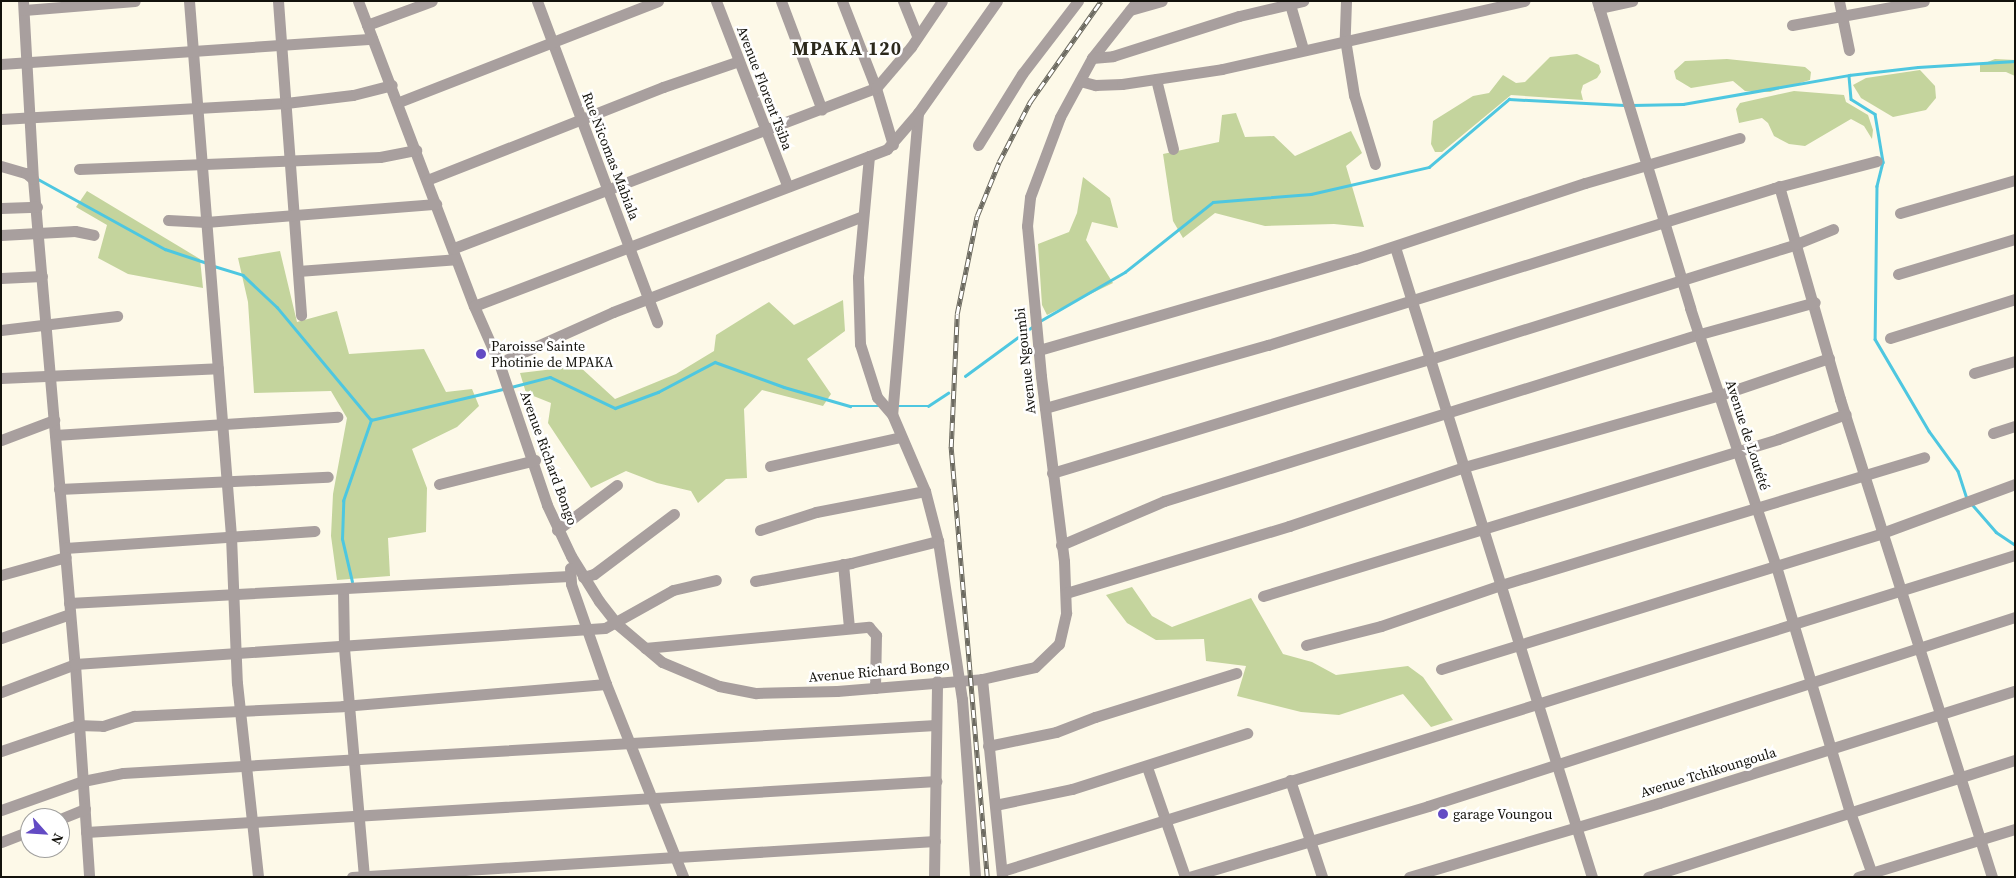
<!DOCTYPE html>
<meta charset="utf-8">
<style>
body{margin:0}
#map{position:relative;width:2016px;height:878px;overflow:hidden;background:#fdf9e8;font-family:"Source Serif 4",serif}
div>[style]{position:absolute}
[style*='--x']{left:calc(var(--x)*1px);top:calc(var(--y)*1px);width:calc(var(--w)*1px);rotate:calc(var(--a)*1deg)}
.green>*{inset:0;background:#c4d49d}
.stream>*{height:2.5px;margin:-1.25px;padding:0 1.25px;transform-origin:1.25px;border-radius:1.25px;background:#4ec7e0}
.minor>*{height:11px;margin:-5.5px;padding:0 5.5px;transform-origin:5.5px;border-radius:5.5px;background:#a89f9e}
.rail>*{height:4.5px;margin-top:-2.25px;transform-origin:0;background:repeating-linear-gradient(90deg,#fff 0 8px,#6c6a60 0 16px);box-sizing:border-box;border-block:1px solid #6c6a60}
.dots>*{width:14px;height:14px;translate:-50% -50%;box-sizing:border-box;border:2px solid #fff;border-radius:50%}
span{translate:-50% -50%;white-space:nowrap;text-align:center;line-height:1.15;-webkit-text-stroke:5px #fff;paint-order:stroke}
.street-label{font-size:14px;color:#13120c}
.poi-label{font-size:14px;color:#13120c}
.left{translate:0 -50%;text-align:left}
.district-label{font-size:19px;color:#2c291c;font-weight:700;letter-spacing:1px}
.frame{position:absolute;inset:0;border:2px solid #13120c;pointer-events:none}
.north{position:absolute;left:20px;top:808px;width:50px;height:50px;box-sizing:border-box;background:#fff;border:1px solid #a1a09e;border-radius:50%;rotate:116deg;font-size:14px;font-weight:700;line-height:20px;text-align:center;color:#13120c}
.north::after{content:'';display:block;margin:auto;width:18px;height:22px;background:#634bc4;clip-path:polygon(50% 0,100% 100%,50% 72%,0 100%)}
</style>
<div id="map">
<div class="green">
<div style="clip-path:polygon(1577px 54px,1599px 65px,1601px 72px,1597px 78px,1583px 85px,1581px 92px,1583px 100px,1511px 95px,1442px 152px,1435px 152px,1431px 144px,1433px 121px,1473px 96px,1489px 93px,1503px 75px,1516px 83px,1525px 82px,1550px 57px)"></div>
<div style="clip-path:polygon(1727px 59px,1805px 67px,1811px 72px,1810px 80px,1770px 92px,1745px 91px,1733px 81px,1691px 88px,1676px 79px,1674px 71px,1685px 61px)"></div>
<div style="clip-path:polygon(1995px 59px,2015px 60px,2015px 76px,2006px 72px,1980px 72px,1980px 65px)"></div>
<div style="clip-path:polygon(1920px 70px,1935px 86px,1936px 98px,1926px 110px,1893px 117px,1861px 98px,1853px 85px,1866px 78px)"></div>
<div style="clip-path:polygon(1794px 91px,1844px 95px,1846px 102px,1868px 115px,1873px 130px,1872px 139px,1864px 126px,1851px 119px,1805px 146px,1789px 144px,1774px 136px,1768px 123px,1762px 118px,1739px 123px,1736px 109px,1740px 103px)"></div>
<div style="clip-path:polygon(1236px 113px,1245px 137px,1274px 136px,1295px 156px,1351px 131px,1362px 153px,1346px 166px,1364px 227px,1334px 224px,1265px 226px,1215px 213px,1183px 238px,1173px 221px,1163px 154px,1219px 142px,1222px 115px)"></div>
<div style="clip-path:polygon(1083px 177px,1110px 198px,1118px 228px,1092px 222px,1086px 240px,1113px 283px,1047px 315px,1042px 305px,1038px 244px,1069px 232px,1077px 213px)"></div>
<div style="clip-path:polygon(87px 191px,200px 259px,203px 288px,128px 274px,98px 258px,107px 225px,76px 207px)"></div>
<div style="clip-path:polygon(280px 251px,297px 322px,337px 311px,349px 354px,424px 349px,446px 392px,472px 389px,479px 406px,457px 427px,412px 449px,427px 488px,426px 532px,388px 538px,390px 576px,337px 580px,331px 536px,333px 494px,347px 418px,331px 391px,254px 393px,248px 302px,238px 258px)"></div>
<div style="clip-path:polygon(843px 300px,845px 331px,807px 359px,831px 394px,823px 406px,762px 390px,744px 409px,747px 478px,726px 479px,698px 503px,691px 491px,657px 483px,626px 471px,591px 488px,548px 423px,551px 403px,526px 393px,520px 373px,579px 366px,615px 399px,676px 374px,714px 351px,716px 335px,769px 302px,794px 325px)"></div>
<div style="clip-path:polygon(1132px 587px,1152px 616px,1172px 627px,1251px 598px,1283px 654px,1312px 662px,1336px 675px,1408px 666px,1423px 677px,1453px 720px,1431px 727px,1403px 694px,1339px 715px,1301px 712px,1237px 696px,1246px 666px,1206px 661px,1204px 639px,1156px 640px,1127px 623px,1106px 595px)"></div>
</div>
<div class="stream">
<div style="--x:1849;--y:76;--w:23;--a:85"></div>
<div style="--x:1851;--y:99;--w:28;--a:32"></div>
<div style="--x:1875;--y:114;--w:49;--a:80.5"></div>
<div style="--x:1883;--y:162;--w:25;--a:104"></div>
<div style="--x:1877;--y:186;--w:153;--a:90.7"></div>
<div style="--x:1875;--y:339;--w:107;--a:59.6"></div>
<div style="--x:1929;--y:431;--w:49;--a:54.1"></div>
<div style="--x:1958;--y:471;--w:29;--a:72"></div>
<div style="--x:1632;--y:105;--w:51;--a:-1.1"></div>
<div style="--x:1683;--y:104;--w:169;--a:-9.9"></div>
<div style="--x:1849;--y:75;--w:69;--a:-6.6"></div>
<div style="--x:1918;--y:67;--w:97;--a:-3.5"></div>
<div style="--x:38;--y:179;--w:145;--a:28.9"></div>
<div style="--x:165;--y:249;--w:44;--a:18.4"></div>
<div style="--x:214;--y:266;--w:30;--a:17"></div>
<div style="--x:243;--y:275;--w:47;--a:43.3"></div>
<div style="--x:277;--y:307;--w:147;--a:50.2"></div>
<div style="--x:371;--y:420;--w:136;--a:-13.2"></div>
<div style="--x:1040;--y:321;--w:98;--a:-30"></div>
<div style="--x:1125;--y:272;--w:112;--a:-38.5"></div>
<div style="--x:1213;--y:202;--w:98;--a:-4.7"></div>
<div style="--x:1311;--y:194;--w:121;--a:-12.9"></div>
<div style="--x:1429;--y:167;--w:105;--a:-40.4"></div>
<div style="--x:1509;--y:99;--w:115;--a:3"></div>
<div style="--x:965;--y:376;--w:83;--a:-36.2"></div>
<div style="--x:511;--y:387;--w:40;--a:-14.4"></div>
<div style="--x:550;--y:377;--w:72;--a:25.5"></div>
<div style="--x:615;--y:408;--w:46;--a:-20.4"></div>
<div style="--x:658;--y:392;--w:64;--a:-27.8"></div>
<div style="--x:715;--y:362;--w:73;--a:19.9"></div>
<div style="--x:784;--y:387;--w:69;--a:16.1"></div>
<div style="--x:850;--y:406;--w:30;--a:0"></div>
<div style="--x:896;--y:406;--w:32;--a:0"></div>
<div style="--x:928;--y:406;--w:24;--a:-33"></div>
<div style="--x:1971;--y:503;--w:38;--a:49"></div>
<div style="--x:1996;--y:532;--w:23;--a:34"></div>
<div style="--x:352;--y:582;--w:44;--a:-103.1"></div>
<div style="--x:342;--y:539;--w:38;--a:-88"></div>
<div style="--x:343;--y:501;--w:86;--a:-70.9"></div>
</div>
<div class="minor">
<div style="--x:23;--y:1;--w:178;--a:86.8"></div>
<div style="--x:33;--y:179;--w:487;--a:85.1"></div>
<div style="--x:75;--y:664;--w:213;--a:86.2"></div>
<div style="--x:189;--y:1;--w:537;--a:85.51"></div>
<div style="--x:231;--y:536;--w:147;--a:87.7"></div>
<div style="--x:237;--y:683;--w:195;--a:83.8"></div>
<div style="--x:278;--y:1;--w:315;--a:85.8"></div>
<div style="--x:358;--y:1;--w:326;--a:69.2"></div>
<div style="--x:474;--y:306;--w:62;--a:66.3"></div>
<div style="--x:499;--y:363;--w:150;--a:71.3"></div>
<div style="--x:547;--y:505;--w:56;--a:64.8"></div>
<div style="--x:571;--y:556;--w:53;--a:58.1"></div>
<div style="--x:599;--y:601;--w:29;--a:52"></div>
<div style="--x:617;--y:624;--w:59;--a:40.2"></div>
<div style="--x:662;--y:662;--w:62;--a:22.8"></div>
<div style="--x:719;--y:686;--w:38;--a:11"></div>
<div style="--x:756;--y:693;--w:81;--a:-1.4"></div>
<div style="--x:837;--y:691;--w:145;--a:-4.7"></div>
<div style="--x:982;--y:679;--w:54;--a:-12.8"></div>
<div style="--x:1035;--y:667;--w:33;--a:-44"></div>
<div style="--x:1059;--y:644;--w:32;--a:-77"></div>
<div style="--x:1066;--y:613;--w:52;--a:-92.2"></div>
<div style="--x:1064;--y:561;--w:186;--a:-97.1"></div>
<div style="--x:1041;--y:376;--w:151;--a:-95.3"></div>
<div style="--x:1027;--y:226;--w:29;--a:-84"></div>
<div style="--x:1030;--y:197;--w:85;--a:-69.4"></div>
<div style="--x:1060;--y:117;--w:67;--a:-61.5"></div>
<div style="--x:1092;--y:58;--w:73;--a:-51.7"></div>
<div style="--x:537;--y:1;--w:343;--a:69.5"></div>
<div style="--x:716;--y:1;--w:197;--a:68.9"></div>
<div style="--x:781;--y:1;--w:116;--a:69.4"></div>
<div style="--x:842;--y:1;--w:93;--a:68.7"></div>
<div style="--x:876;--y:88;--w:59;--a:73.4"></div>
<div style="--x:903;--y:1;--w:37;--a:68"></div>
<div style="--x:1289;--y:1;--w:50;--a:73.7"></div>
<div style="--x:1346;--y:1;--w:38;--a:92"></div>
<div style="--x:1345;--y:39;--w:57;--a:80.9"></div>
<div style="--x:1354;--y:95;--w:72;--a:73.1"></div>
<div style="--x:1597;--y:1;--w:321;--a:73.1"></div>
<div style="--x:1690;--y:308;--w:272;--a:71.6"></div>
<div style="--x:1776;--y:566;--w:257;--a:73.3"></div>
<div style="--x:1850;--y:812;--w:69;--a:70.5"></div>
<div style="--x:1839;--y:1;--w:50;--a:78.5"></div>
<div style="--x:1599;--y:8;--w:34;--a:-12"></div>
<div style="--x:24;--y:10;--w:111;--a:-4.6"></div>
<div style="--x:1130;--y:10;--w:33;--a:-16"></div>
<div style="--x:367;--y:25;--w:69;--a:-20.3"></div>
<div style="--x:1792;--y:25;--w:134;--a:-10.3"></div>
<div style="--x:1092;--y:58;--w:21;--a:-5"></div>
<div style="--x:1113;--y:56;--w:132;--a:-17.6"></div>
<div style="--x:1239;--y:16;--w:66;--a:-13.2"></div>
<div style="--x:1;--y:64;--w:372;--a:-3.9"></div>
<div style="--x:1156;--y:79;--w:72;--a:76.3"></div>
<div style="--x:1080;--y:81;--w:16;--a:15"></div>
<div style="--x:1095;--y:85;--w:27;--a:-2"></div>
<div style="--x:1122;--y:84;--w:101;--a:-8.5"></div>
<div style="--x:1222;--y:69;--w:310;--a:-12.7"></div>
<div style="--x:399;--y:102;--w:278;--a:-21.3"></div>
<div style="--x:918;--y:113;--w:302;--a:94.9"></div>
<div style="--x:892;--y:414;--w:84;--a:66.8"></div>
<div style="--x:925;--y:491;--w:52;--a:75.4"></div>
<div style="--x:938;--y:541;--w:160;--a:81.4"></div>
<div style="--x:962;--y:699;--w:178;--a:85.8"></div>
<div style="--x:1;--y:119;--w:285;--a:-3.2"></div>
<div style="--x:286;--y:103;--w:67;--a:-6.8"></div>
<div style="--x:353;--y:95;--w:40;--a:-14.4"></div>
<div style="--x:978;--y:145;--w:84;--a:-58.2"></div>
<div style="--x:1022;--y:74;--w:92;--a:-52.5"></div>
<div style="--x:869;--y:156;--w:121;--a:95.2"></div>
<div style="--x:858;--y:277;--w:67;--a:88.3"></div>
<div style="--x:860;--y:344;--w:56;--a:72.2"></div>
<div style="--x:877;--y:397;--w:23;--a:49"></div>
<div style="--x:1;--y:166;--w:26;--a:16"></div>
<div style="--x:26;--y:173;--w:9;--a:41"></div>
<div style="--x:79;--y:169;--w:301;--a:-2.3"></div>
<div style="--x:380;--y:157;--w:37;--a:-11"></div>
<div style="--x:427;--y:180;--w:254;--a:-21.5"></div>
<div style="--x:663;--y:87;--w:80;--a:-18.9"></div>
<div style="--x:1779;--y:186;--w:222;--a:74"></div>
<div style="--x:1840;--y:399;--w:502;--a:72.36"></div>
<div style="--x:1;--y:208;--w:36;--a:-2"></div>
<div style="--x:1900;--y:213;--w:120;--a:-16"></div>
<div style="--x:168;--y:220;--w:38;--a:3"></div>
<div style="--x:206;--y:222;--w:231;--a:-4.5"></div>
<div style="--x:1;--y:235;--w:74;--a:-3.1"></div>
<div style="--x:75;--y:231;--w:19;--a:12"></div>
<div style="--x:1395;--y:247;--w:660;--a:72.64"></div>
<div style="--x:454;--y:248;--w:451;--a:-20.8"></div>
<div style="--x:876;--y:88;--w:54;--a:-49.5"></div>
<div style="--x:911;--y:47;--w:55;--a:-56"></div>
<div style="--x:298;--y:271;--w:158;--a:-4.3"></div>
<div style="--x:1898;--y:274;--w:122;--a:-16.7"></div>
<div style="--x:1;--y:278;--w:41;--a:-2.8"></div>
<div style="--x:474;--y:306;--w:442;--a:-20.8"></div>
<div style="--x:887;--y:149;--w:48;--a:-49.3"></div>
<div style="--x:918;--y:113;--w:137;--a:-54.8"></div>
<div style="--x:1;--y:330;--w:117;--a:-6.9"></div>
<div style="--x:1890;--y:338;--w:131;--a:-17.3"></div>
<div style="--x:1039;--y:350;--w:329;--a:-16.1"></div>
<div style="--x:1355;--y:259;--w:242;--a:-18.3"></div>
<div style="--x:1585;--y:183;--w:161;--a:-16.2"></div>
<div style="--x:499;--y:363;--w:125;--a:-24.1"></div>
<div style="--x:613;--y:312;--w:266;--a:-21"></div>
<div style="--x:1974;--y:373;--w:43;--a:-16.3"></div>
<div style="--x:1;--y:378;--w:217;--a:-2.6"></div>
<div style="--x:1045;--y:408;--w:232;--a:-15.8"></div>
<div style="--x:1268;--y:345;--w:530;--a:-17.24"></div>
<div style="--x:1774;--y:188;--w:106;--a:-14.7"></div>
<div style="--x:1993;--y:433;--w:23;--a:-18"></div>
<div style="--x:55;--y:435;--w:283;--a:-3.7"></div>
<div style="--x:1;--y:440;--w:57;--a:-20.7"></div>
<div style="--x:770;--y:466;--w:134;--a:-12.5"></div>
<div style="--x:1052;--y:473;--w:395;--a:-16.8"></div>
<div style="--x:1430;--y:359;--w:384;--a:-17.4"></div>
<div style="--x:1796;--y:244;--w:40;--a:-22"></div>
<div style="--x:439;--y:484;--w:99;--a:-14"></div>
<div style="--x:59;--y:489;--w:269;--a:-2.6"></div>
<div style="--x:557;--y:530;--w:75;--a:-36.9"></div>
<div style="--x:760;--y:530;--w:59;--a:-17.8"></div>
<div style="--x:816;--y:512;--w:111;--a:-10.9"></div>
<div style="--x:1061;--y:545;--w:112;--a:-23.1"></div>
<div style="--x:1164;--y:501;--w:561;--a:-17.31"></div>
<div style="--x:1700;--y:334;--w:119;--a:-15.5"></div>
<div style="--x:65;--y:548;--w:250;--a:-3.9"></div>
<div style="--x:843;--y:564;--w:63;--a:84.6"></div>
<div style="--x:570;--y:568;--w:16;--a:86"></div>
<div style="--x:571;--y:584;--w:106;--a:70.7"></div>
<div style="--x:606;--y:684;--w:208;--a:68.2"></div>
<div style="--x:1;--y:575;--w:67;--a:-15.5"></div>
<div style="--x:583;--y:577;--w:11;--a:-15"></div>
<div style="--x:594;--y:574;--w:100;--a:-36.9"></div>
<div style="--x:755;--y:581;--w:98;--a:-10.6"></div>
<div style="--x:851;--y:563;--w:90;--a:-14.2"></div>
<div style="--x:343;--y:589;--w:59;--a:89"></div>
<div style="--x:344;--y:648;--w:230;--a:85"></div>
<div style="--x:1066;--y:593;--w:233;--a:-16.7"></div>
<div style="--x:1289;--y:526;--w:185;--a:-18.6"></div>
<div style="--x:1464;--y:467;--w:266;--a:-15.7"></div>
<div style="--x:1720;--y:395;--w:115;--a:-18.7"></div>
<div style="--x:1263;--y:596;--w:538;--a:-16.95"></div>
<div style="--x:1778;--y:439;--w:72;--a:-20.2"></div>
<div style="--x:69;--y:603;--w:501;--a:-3.09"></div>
<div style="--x:1;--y:638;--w:73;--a:-19.2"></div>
<div style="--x:1306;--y:645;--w:77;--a:-14.2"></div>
<div style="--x:1381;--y:626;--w:127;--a:-18.9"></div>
<div style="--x:1501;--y:585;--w:442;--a:-16.8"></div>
<div style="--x:645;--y:648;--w:225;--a:-5.4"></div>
<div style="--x:869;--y:627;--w:11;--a:49"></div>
<div style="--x:876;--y:635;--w:53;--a:91.1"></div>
<div style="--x:1441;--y:669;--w:461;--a:-17.1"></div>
<div style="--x:1882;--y:533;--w:142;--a:-20.2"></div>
<div style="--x:982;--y:679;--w:199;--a:84.2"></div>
<div style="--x:1;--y:692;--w:79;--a:-20.7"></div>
<div style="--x:75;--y:664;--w:531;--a:-3.89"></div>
<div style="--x:605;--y:628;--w:78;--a:-29.2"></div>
<div style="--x:673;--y:590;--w:44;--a:-13.1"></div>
<div style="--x:988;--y:746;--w:69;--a:-11.6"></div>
<div style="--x:1056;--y:732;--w:42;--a:-21"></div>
<div style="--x:1095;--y:717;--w:148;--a:-17.3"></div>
<div style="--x:1;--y:751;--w:81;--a:-18.7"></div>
<div style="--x:78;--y:725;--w:25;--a:2"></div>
<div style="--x:103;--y:726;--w:33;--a:-18"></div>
<div style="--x:134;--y:716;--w:209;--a:-2.7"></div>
<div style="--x:343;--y:706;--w:264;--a:-4.8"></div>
<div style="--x:1147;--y:767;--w:116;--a:70.9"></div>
<div style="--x:1290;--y:780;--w:102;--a:71.7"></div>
<div style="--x:995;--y:805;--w:79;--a:-11.7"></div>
<div style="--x:1072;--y:789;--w:184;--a:-17.7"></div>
<div style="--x:1;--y:810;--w:87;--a:-19.5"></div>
<div style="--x:83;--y:781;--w:41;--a:-11.3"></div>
<div style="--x:123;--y:773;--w:814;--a:-3.38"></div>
<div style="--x:60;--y:819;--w:27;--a:-22"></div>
<div style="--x:86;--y:832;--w:852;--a:-3.43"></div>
<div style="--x:1;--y:842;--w:31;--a:-21"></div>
<div style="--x:1002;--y:871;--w:1061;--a:-17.33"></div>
<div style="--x:352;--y:877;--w:584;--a:-3.53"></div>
<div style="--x:934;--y:877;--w:196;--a:-89.1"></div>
<div style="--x:1189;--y:877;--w:249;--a:-16.5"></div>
<div style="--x:1428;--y:806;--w:617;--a:-17.85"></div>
<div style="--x:1409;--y:877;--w:261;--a:-16.5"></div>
<div style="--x:1659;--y:803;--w:373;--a:-17.5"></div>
<div style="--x:1648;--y:877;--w:385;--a:-17.7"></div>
<div style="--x:1858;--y:877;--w:164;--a:-17"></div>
</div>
<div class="rail">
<div style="--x:987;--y:877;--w:432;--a:-94.8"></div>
<div style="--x:951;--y:447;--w:133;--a:-87.4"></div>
<div style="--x:957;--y:314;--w:100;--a:-78.5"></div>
<div style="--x:977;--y:216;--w:58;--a:-67.8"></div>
<div style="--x:999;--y:162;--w:68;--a:-62.7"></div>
<div style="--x:1030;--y:102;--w:123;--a:-54.9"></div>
</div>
<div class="dots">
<div style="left:481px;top:354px;background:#634bc4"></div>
<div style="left:1443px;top:814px;background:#634bc4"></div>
</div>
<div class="street-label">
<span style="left:765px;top:88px;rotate:69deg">Avenue Florent Tsiba</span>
<span style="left:611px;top:156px;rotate:69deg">Rue Nicomas Mabiala</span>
<span style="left:1025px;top:361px;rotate:-96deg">Avenue Ngoumbi</span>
<span style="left:1748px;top:435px;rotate:72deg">Avenue de Loutété</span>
<span style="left:549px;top:458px;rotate:70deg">Avenue Richard Bongo</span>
<span style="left:879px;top:671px;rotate:-5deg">Avenue Richard Bongo</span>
<span style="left:1708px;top:772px;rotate:-17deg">Avenue Tchikoungoula</span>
</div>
<div class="poi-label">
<span class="left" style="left:491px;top:354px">Paroisse Sainte<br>Photinie de MPAKA</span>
<span class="left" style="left:1453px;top:814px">garage Voungou</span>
</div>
<div class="district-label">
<span style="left:847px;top:49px">MPAKA 120</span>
</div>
<div class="frame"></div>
<div class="north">N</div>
</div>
